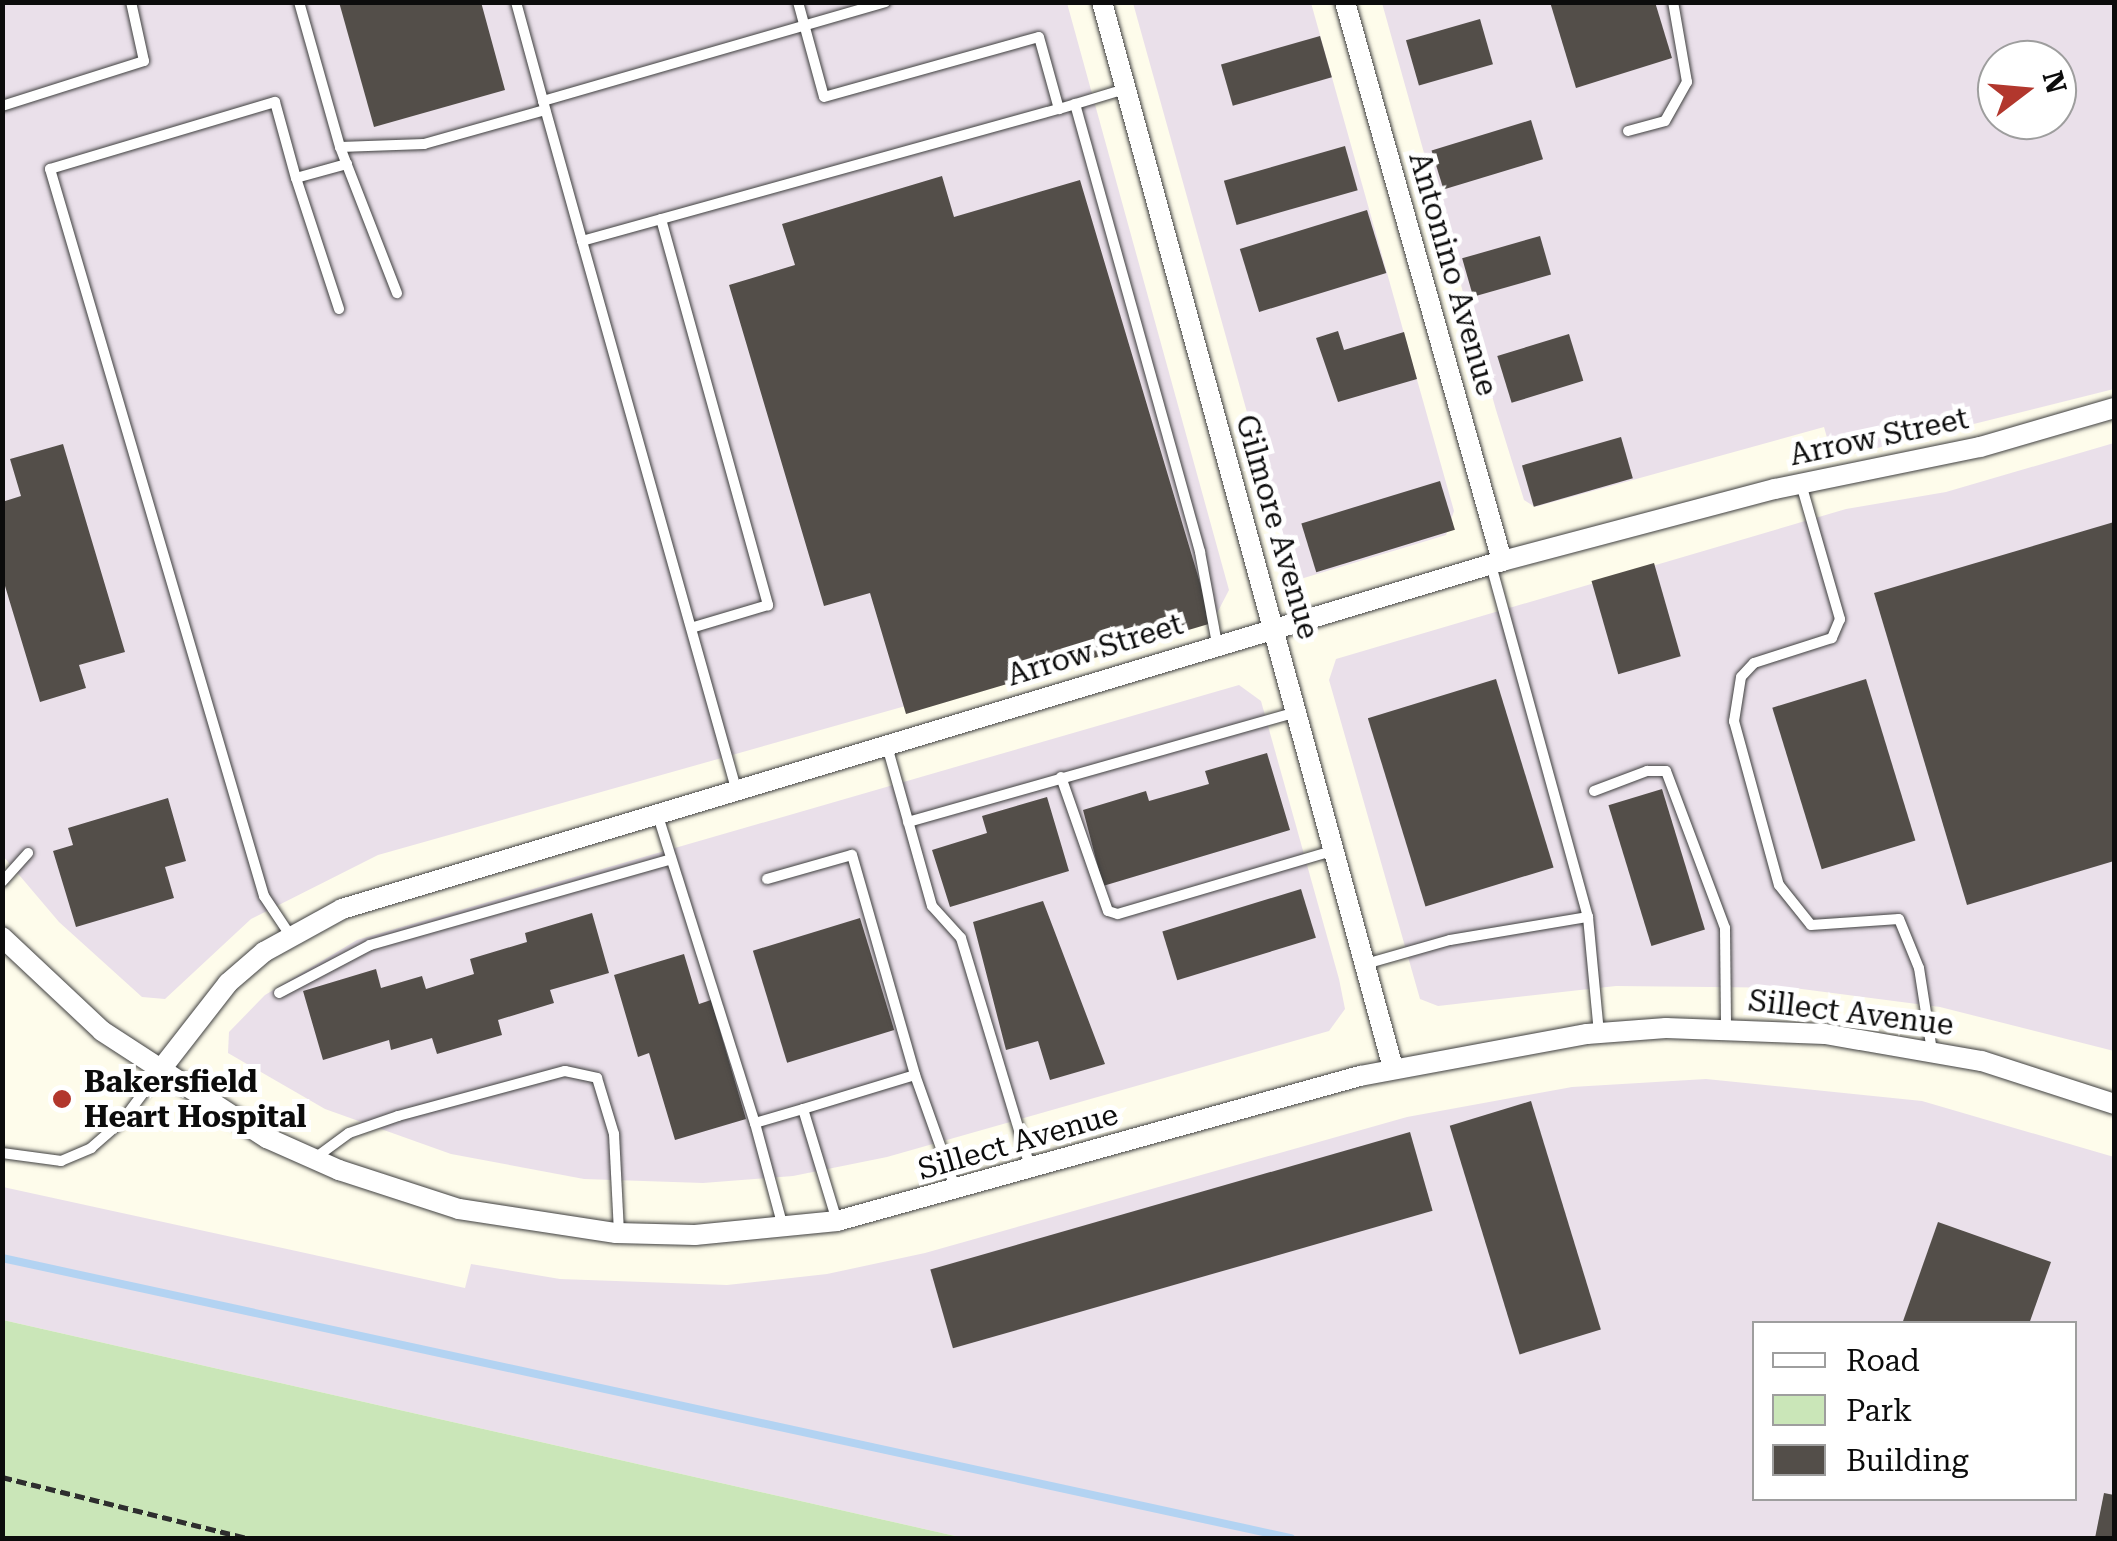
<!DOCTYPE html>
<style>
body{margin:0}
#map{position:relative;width:2117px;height:1541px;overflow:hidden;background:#fefceb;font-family:"Roboto Serif",serif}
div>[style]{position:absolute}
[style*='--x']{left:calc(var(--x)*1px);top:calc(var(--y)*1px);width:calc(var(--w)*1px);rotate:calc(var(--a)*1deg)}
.industrial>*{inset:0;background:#eae0ea}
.green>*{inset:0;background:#cae6b8}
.stream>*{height:8px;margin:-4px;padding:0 4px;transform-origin:4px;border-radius:4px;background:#b3d3f2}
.building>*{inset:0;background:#534e49;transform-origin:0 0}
.path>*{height:5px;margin-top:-2.5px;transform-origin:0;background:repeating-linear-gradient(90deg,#2e2e2e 0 10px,transparent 0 15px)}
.roads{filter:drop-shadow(0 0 2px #3f3f3f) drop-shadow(0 0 2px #3f3f3f)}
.lane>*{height:10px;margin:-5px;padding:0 5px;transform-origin:5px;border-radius:5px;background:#fff}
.street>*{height:20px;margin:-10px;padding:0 10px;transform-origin:10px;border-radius:10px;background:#fff}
.dots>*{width:28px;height:28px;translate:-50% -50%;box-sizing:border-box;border:5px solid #fff;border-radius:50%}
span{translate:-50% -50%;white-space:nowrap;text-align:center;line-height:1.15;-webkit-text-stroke:10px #fff;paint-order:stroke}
.street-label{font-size:30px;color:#0c0c0c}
.poi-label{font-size:30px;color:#0c0c0c;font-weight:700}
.left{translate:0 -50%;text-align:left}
.frame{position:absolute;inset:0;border:5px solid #0c0c0c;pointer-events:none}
.legend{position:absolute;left:1752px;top:1321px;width:325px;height:180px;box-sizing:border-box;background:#fff;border:2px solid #9e9e9e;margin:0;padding:12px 18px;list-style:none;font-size:30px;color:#0c0c0c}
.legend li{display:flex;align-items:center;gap:20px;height:50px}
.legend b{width:50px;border:2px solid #9e9e9e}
.north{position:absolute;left:1977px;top:40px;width:100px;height:100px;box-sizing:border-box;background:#fff;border:2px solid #9e9e9e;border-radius:50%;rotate:74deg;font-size:28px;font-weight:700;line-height:40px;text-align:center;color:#0c0c0c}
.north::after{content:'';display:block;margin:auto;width:35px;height:45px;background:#b2372d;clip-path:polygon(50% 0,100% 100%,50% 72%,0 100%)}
</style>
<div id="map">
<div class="industrial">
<div style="clip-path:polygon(2px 3px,1067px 3px,1229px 590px,1214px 619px,378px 855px,251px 919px,165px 999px,142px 997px,59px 922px,3px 856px)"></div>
<div style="clip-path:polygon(1133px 3px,1311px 3px,1454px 511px,1446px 535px,1294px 581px)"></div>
<div style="clip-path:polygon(evenodd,1382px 3px,2114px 3px,2114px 389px,1833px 459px,1824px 427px,1535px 507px,1524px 500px,1496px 410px,1382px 3px,1997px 60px,2057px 60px,2057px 120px,1997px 120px,1997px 60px)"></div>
<div style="clip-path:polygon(2114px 443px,2114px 1051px,1940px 1007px,1794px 988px,1616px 986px,1438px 1006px,1420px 999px,1329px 680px,1336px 659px,1846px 509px,1946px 492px)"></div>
<div style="clip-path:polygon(1239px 685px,1261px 701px,1339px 979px,1345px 1009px,1329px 1031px,887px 1157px,793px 1176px,703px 1183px,584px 1179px,451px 1154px,325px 1109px,228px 1053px,229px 1032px,265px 995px,357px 940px)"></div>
<div style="clip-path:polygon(evenodd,1706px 1079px,1922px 1101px,2114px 1157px,2114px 1538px,964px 1538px,3px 1320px,3px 1187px,465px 1288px,471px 1264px,560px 1279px,727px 1285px,827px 1274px,925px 1253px,1407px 1117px,1572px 1087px,1706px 1079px,1754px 1324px,2074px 1324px,2074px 1498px,1754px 1498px,1754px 1324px)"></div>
</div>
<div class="green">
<div style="clip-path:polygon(3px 1320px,964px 1538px,3px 1538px)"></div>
</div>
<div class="stream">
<div style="--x:2;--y:1258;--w:1319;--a:12.26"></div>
</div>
<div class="building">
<div style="clip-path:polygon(339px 2px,481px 2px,505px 90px,374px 127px)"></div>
<div style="clip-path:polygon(1550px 2px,1655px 2px,1672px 58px,1576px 88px)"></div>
<div style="left:1480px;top:19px;width:47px;height:77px;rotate:74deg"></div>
<div style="left:1320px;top:36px;width:43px;height:103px;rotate:74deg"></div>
<div style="left:1531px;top:120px;width:41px;height:104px;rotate:73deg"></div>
<div style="left:1345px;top:146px;width:46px;height:126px;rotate:74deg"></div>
<div style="clip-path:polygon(942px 176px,954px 217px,1080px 180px,1212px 623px,906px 714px,870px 593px,824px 606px,729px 285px,795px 265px,782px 224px)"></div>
<div style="left:1367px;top:210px;width:66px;height:133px;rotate:73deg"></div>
<div style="left:1540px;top:236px;width:40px;height:81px;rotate:74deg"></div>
<div style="clip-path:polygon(1338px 331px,1344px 350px,1404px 332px,1417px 379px,1338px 402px,1316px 338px)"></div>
<div style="left:1569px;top:334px;width:49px;height:75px;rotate:73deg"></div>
<div style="left:1621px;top:437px;width:43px;height:103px;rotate:74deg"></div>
<div style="clip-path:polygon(63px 444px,125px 652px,79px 665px,86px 688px,40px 702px,2px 576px,2px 502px,21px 496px,10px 459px)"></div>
<div style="left:1440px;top:481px;width:51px;height:145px;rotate:73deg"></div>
<div style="clip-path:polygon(2114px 522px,2114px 861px,1967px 905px,1874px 593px)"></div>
<div style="left:1654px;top:563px;width:97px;height:65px;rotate:74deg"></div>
<div style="left:1496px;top:679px;width:197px;height:134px;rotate:73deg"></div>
<div style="left:1866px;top:679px;width:169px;height:98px;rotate:73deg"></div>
<div style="clip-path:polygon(1267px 753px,1290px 830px,1103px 886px,1083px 810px,1146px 791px,1149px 801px,1209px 784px,1205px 771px)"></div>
<div style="left:1662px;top:789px;width:147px;height:56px;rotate:73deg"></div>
<div style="clip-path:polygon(1047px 797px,1069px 871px,950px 907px,932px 850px,987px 833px,982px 816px)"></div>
<div style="clip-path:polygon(168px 798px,186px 861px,165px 867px,174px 898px,76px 927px,53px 851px,73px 845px,68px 828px)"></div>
<div style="left:1301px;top:889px;width:51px;height:145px;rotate:73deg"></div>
<div style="clip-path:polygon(1043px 901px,1105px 1064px,1050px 1080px,1038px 1041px,1006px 1050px,973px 922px)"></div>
<div style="clip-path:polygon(592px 913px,609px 973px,550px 990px,554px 1003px,498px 1020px,502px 1035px,437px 1054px,432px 1038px,391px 1050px,389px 1040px,323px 1060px,303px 991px,376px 969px,381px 988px,422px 976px,426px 989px,474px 974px,470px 959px,527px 942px,525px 933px)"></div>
<div style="left:860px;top:918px;width:117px;height:112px;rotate:73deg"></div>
<div style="clip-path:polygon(684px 954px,699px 1004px,711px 1000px,746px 1119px,675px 1140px,649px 1053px,638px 1057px,614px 975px)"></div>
<div style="left:1531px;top:1101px;width:239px;height:85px;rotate:73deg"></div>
<div style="left:1410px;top:1132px;width:82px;height:499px;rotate:74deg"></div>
<div style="clip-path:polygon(1938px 1222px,2051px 1262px,2029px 1324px,1902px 1324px)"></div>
<div style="clip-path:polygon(2104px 1493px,2114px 1495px,2114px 1538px,2095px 1538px)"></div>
</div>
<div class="path">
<div style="--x:2;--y:1477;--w:252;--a:14"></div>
</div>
<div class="roads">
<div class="lane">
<div style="--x:299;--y:2;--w:151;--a:74.2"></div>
<div style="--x:340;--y:147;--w:84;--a:-2"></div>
<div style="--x:424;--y:144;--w:126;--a:-15.7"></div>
<div style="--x:516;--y:2;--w:103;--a:74.7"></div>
<div style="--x:543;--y:101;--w:356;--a:-16.1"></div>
<div style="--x:798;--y:2;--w:98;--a:74.7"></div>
<div style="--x:824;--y:97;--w:223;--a:-15.6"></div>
<div style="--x:1039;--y:37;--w:75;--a:74.5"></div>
<div style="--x:1059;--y:109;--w:69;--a:-16.9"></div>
<div style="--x:543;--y:101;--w:145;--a:74.4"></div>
<div style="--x:582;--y:241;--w:495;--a:-15.5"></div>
<div style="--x:1075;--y:104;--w:465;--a:74.4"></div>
<div style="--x:1200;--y:552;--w:94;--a:79.5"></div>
<div style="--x:2;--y:106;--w:149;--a:-17.6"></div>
<div style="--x:144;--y:61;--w:60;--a:-102.4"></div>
<div style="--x:1628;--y:131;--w:38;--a:-15"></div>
<div style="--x:1665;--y:121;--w:45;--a:-60.6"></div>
<div style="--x:1687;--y:82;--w:81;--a:-99.9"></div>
<div style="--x:340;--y:147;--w:157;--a:68.7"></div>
<div style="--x:296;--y:178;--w:138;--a:71.8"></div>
<div style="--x:661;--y:219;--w:401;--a:74.5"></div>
<div style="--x:768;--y:605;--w:80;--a:163.4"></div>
<div style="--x:582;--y:241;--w:572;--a:74.29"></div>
<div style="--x:1801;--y:484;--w:141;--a:73.9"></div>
<div style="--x:1840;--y:619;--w:21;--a:113"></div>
<div style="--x:1832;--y:638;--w:82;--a:162.2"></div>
<div style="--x:1754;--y:663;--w:19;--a:133"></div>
<div style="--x:1741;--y:677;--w:45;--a:99"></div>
<div style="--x:1734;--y:721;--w:170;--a:74.7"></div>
<div style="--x:1779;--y:885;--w:51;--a:51.3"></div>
<div style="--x:1811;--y:925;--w:88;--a:-3.9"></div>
<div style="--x:1899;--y:919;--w:53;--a:67.8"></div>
<div style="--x:1919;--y:968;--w:84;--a:81.1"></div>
<div style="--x:1491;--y:565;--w:365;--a:74.6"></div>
<div style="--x:1588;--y:917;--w:117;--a:84.6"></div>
<div style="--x:887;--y:746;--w:166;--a:74.3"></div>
<div style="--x:932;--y:906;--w:43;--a:47.8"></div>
<div style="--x:961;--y:938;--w:242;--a:73.2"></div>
<div style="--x:1061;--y:777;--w:142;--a:70.7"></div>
<div style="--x:1108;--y:911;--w:10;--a:17"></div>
<div style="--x:1118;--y:914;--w:226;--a:-16.4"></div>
<div style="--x:1594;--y:791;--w:57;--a:-20.7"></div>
<div style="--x:1647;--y:771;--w:19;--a:0"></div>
<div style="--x:1666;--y:771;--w:168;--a:69.4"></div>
<div style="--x:1725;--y:928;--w:100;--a:89.4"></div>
<div style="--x:658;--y:816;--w:322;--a:72.5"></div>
<div style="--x:908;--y:822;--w:404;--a:-15.8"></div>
<div style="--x:767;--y:879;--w:88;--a:-15.8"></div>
<div style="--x:852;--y:855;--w:229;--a:74"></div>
<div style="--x:2;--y:882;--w:39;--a:-48"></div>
<div style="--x:290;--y:935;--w:47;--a:-123.7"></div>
<div style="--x:264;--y:896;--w:758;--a:-106.4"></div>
<div style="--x:50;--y:169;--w:235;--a:-16.6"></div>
<div style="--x:275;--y:102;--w:79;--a:74.6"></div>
<div style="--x:296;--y:178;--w:53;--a:-15.4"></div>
<div style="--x:1369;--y:963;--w:84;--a:-15.9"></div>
<div style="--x:1450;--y:940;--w:140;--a:-9.5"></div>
<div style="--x:279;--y:993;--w:103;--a:-27.8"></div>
<div style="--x:370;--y:945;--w:313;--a:-15.9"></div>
<div style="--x:2;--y:1153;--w:60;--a:7.7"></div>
<div style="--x:61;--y:1161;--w:33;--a:-23"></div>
<div style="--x:91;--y:1148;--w:43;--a:-41.2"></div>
<div style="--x:123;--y:1120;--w:59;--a:-53.3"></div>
<div style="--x:315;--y:1158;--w:42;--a:-36.3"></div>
<div style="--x:349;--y:1133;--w:52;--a:-19.1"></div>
<div style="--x:398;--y:1116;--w:173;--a:-15.1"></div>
<div style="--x:565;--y:1071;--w:33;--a:12"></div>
<div style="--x:597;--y:1078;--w:59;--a:73.1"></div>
<div style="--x:614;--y:1134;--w:99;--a:87.1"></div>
<div style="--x:837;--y:1221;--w:117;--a:-106.9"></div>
<div style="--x:803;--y:1109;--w:117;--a:-16.9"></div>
<div style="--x:915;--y:1075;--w:122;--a:70.4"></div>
<div style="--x:783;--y:1227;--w:108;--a:-105.1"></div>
<div style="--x:755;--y:1123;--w:50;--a:-16.3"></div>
</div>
<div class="street">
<div style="--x:1102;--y:2;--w:1105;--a:74.73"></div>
<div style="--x:1345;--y:2;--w:581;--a:74.31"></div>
<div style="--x:2;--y:937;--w:137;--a:43.2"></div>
<div style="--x:102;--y:1031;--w:197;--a:33"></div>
<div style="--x:267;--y:1138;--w:79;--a:24"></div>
<div style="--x:339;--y:1170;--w:126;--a:18"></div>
<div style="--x:459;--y:1209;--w:159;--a:8.7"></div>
<div style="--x:616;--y:1233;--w:79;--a:1.5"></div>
<div style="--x:695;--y:1235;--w:143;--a:-5.6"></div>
<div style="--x:837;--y:1221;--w:543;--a:-15.5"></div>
<div style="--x:1360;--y:1076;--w:231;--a:-10.5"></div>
<div style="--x:1587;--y:1034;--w:79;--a:-4.3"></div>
<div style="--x:1666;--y:1028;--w:159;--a:2.2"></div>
<div style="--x:1825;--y:1034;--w:159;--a:9.8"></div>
<div style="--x:1982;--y:1061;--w:139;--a:18"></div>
<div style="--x:158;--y:1073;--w:114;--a:-52.1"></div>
<div style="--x:228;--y:983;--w:48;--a:-40.7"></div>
<div style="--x:264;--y:952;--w:89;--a:-28.9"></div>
<div style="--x:342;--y:909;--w:1211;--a:-16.7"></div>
<div style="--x:1502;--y:561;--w:282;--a:-14.8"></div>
<div style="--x:1775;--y:489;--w:209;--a:-11.6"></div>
<div style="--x:1980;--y:447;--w:140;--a:-16.2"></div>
</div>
</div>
<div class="dots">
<div style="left:62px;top:1099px;background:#b2372d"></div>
</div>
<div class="street-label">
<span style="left:1453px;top:274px;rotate:74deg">Antonino Avenue</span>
<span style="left:1879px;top:437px;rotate:-12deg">Arrow Street</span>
<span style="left:1277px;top:527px;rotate:74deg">Gilmore Avenue</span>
<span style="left:1095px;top:650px;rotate:-17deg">Arrow Street</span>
<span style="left:1851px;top:1013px;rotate:7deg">Sillect Avenue</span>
<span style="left:1018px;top:1142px;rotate:-16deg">Sillect Avenue</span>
</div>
<div class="poi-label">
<span class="left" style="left:84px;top:1099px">Bakersfield<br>Heart Hospital</span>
</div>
<div class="frame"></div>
<ul class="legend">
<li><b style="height:12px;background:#fff"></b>Road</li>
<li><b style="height:28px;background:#cae6b8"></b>Park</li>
<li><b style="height:28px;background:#534e49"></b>Building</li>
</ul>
<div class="north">N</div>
</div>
